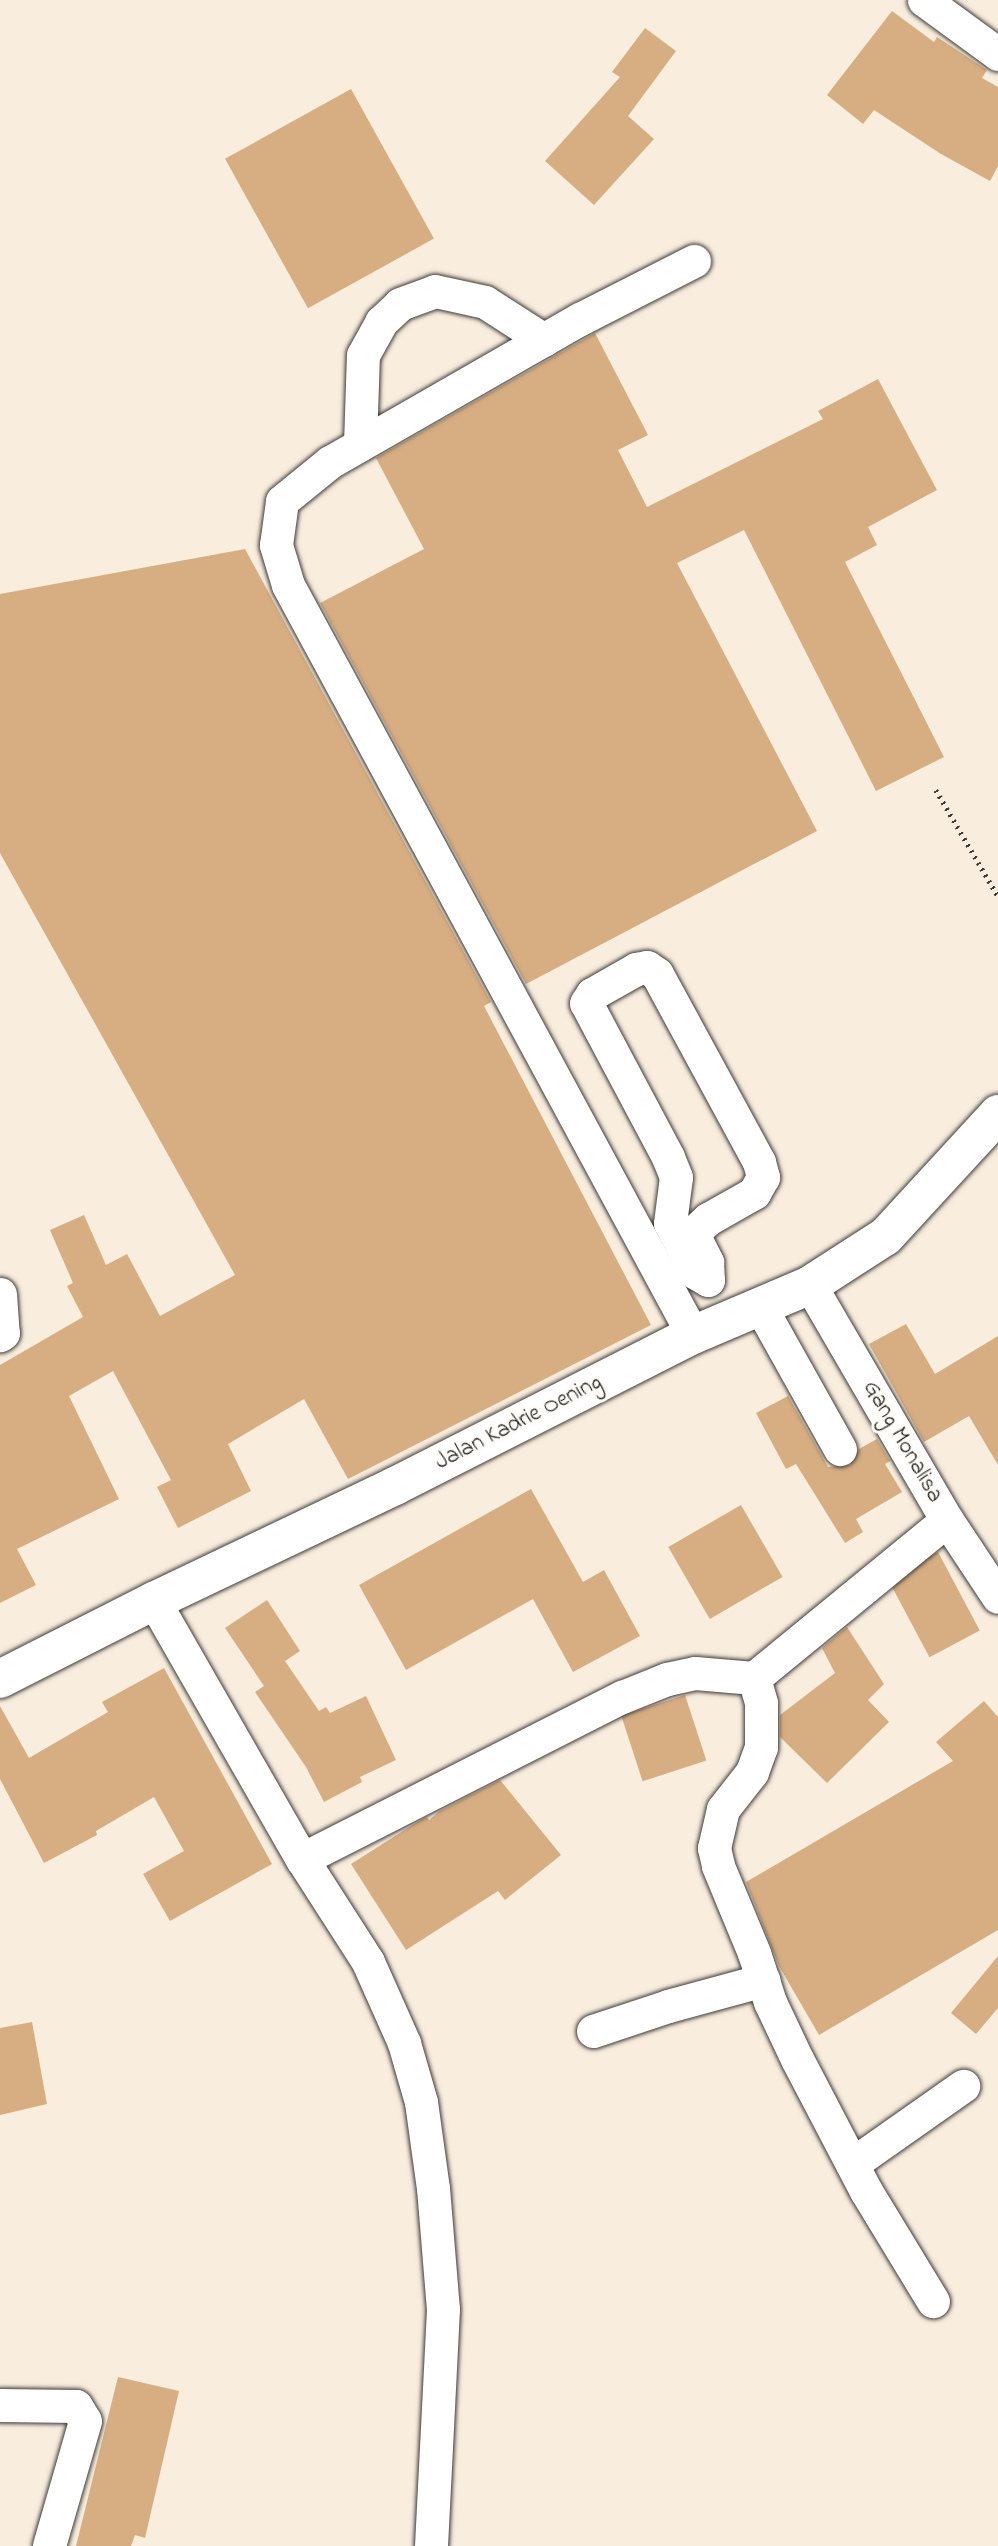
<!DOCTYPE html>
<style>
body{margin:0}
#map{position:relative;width:998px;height:2546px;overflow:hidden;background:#f9eddd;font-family:"Indie Flower",sans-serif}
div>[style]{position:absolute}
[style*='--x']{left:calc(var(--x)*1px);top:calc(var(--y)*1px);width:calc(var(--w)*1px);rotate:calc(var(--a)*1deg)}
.building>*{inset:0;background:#d7ae81;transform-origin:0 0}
.path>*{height:4.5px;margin-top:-2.25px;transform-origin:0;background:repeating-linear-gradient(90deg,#3d3b39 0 2px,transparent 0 7px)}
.roads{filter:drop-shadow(0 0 2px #3d3b39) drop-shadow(0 0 2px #3d3b39)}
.minor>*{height:33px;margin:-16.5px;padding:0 16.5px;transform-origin:16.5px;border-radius:16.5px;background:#fff}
.major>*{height:38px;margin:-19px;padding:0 19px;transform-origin:19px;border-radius:19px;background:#fff}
span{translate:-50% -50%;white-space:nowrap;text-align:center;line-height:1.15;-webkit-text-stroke:6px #fdfcf7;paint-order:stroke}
.street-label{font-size:23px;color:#1c1c1c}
</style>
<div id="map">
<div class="building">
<div style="clip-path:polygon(892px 11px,934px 42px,937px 37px,987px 70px,982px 78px,998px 87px,998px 166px,990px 181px,941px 154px,874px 110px,863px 124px,827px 95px)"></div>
<div style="clip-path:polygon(645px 28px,676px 51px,628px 116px,654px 139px,594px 205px,545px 161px,620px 77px,612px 72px)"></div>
<div style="left:351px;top:89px;width:171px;height:144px;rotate:61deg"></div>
<div style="clip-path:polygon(595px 333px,648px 435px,618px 450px,647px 507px,823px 419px,818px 411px,878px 379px,937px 490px,868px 527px,877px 545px,845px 562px,944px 757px,876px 791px,744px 530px,677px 563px,817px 831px,526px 984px,320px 603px,424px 549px,376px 458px)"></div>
<div style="clip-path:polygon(245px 549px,491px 1002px,484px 1006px,651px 1325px,348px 1479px,304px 1399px,228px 1444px,251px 1491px,178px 1528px,157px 1487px,171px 1480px,113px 1371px,69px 1396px,119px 1499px,17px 1549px,36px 1585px,0 1603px,0 1365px,83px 1317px,67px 1286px,73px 1283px,50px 1230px,84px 1215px,106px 1265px,127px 1254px,160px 1316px,235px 1275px,0 853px,0 594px)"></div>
<div style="clip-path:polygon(906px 1324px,935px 1374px,998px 1336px,998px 1465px,969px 1416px,924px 1442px,869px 1344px)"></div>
<div style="clip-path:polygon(788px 1396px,828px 1467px,850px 1465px,859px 1449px,877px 1439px,890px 1461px,885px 1464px,902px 1492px,856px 1519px,863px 1532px,845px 1543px,796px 1464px,786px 1469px,756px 1413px)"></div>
<div style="clip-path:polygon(531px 1489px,583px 1582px,604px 1570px,640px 1636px,573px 1672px,533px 1599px,406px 1670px,359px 1585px)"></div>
<div style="left:741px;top:1505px;width:83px;height:84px;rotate:60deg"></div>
<div style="left:938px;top:1552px;width:89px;height:57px;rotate:62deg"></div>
<div style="clip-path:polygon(267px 1600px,300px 1651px,285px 1661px,319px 1711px,326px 1707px,330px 1713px,366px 1696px,396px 1760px,360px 1777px,362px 1782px,324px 1802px,306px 1767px,255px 1692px,264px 1686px,225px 1628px)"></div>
<div style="clip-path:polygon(847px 1627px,884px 1684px,868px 1700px,889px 1722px,827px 1783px,780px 1737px,780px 1715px,835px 1673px,822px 1648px)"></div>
<div style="clip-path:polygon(164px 1668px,272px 1864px,170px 1921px,143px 1874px,184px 1851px,154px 1797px,96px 1831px,97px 1835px,44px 1863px,0 1779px,0 1706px,29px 1758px,108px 1712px,102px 1702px)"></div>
<div style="left:685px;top:1695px;width:69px;height:67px;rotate:72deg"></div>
<div style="clip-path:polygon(984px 1701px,998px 1717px,998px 1930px,819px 2035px,779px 1966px,746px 1882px,953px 1761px,936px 1742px)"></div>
<div style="clip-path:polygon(500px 1780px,561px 1855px,505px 1900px,498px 1891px,406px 1950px,351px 1864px,414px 1824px,427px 1817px,429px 1820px,440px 1811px)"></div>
<div style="clip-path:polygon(998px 1956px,998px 2008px,976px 2034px,951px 2013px)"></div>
<div style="clip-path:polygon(32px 2022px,47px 2104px,0 2115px,0 2028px)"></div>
<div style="clip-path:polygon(118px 2377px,179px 2391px,145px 2538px,135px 2535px,131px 2546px,76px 2546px)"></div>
</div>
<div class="path">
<div style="--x:936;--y:790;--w:123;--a:59.7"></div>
</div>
<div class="roads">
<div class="minor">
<div style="--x:924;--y:0;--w:92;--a:36.1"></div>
<div style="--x:360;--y:444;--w:89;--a:-88.1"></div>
<div style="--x:363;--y:355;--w:38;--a:-61"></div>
<div style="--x:381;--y:322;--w:26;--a:-43"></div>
<div style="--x:400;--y:304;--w:37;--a:-20"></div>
<div style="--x:435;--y:291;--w:51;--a:12.4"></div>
<div style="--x:485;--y:302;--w:70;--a:32.8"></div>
<div style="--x:647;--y:967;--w:12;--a:35"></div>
<div style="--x:657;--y:974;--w:214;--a:61.5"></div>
<div style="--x:759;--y:1162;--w:16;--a:75"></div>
<div style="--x:763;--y:1177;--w:18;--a:119"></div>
<div style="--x:754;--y:1193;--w:53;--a:150.5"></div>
<div style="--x:708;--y:1219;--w:16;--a:137"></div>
<div style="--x:696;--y:1230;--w:10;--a:90"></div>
<div style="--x:696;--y:1240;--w:25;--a:63"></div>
<div style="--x:707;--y:1262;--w:18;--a:87"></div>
<div style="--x:708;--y:1280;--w:14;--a:-150"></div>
<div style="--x:696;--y:1273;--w:56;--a:-117.5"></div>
<div style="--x:670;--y:1223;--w:46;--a:-82.6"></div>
<div style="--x:676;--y:1177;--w:22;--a:-112"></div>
<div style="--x:668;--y:1157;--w:174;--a:-118"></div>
<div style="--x:586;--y:1003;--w:11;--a:-56"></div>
<div style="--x:592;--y:994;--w:51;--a:-29.6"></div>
<div style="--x:636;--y:969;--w:11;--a:-10"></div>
<div style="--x:810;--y:1285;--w:272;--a:59.8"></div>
<div style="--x:947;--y:1520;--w:92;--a:56.5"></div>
<div style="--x:0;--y:1294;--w:39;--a:86"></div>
<div style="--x:3;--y:1333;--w:4;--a:146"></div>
<div style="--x:760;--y:1306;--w:164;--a:60.8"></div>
<div style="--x:693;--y:1335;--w:852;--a:-118.37"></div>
<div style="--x:288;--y:585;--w:42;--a:-106.7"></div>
<div style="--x:276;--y:545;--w:44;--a:-82.2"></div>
<div style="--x:282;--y:501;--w:62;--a:-39.1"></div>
<div style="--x:330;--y:462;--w:288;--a:-29.8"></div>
<div style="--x:580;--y:319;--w:128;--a:-27"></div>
<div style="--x:154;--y:1601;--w:297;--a:60.2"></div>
<div style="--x:302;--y:1859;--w:122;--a:57.3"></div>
<div style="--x:368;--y:1962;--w:89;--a:66"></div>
<div style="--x:404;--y:2043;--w:61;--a:73.9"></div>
<div style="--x:421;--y:2102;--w:87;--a:82.1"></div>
<div style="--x:433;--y:2188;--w:121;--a:85.3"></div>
<div style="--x:443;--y:2309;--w:237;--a:92.9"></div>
<div style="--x:754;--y:1678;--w:26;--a:74"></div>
<div style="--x:761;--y:1703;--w:44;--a:90"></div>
<div style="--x:761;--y:1747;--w:27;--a:110"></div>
<div style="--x:752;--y:1772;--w:47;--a:128.1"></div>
<div style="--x:723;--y:1809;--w:40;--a:103"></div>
<div style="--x:714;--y:1848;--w:18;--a:77"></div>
<div style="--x:718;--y:1866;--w:94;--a:67.5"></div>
<div style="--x:754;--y:1953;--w:52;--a:71.9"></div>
<div style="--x:770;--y:2002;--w:63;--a:64.7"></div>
<div style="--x:797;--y:2059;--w:149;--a:62.4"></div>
<div style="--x:866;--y:2191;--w:129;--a:58.7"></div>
<div style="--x:754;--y:1678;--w:249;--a:-39.3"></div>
<div style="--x:302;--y:1859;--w:359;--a:-26.9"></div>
<div style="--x:622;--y:1697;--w:48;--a:-21.8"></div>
<div style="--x:667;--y:1679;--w:29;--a:-12"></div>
<div style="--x:695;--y:1673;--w:59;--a:4.8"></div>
<div style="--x:593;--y:2031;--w:79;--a:-18.4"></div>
<div style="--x:668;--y:2006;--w:99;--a:-15.2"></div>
<div style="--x:852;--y:2164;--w:136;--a:-35.1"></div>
<div style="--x:0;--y:2405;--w:76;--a:0.8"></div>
<div style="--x:76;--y:2406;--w:17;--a:59"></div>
<div style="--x:85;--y:2421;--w:130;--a:106.1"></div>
</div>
<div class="major">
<div style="--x:0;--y:1679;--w:173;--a:-26.9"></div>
<div style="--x:154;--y:1601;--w:267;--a:-25.5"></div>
<div style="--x:395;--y:1486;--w:334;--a:-26.9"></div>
<div style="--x:693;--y:1335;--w:127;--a:-23.1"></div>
<div style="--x:810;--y:1285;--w:90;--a:-32.8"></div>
<div style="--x:886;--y:1236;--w:166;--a:-47.4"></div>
</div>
</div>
<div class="street-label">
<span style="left:519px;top:1423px;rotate:-27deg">Jalan Kadrie Oening</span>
<span style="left:902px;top:1442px;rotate:60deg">Gang Monalisa</span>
</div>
</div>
